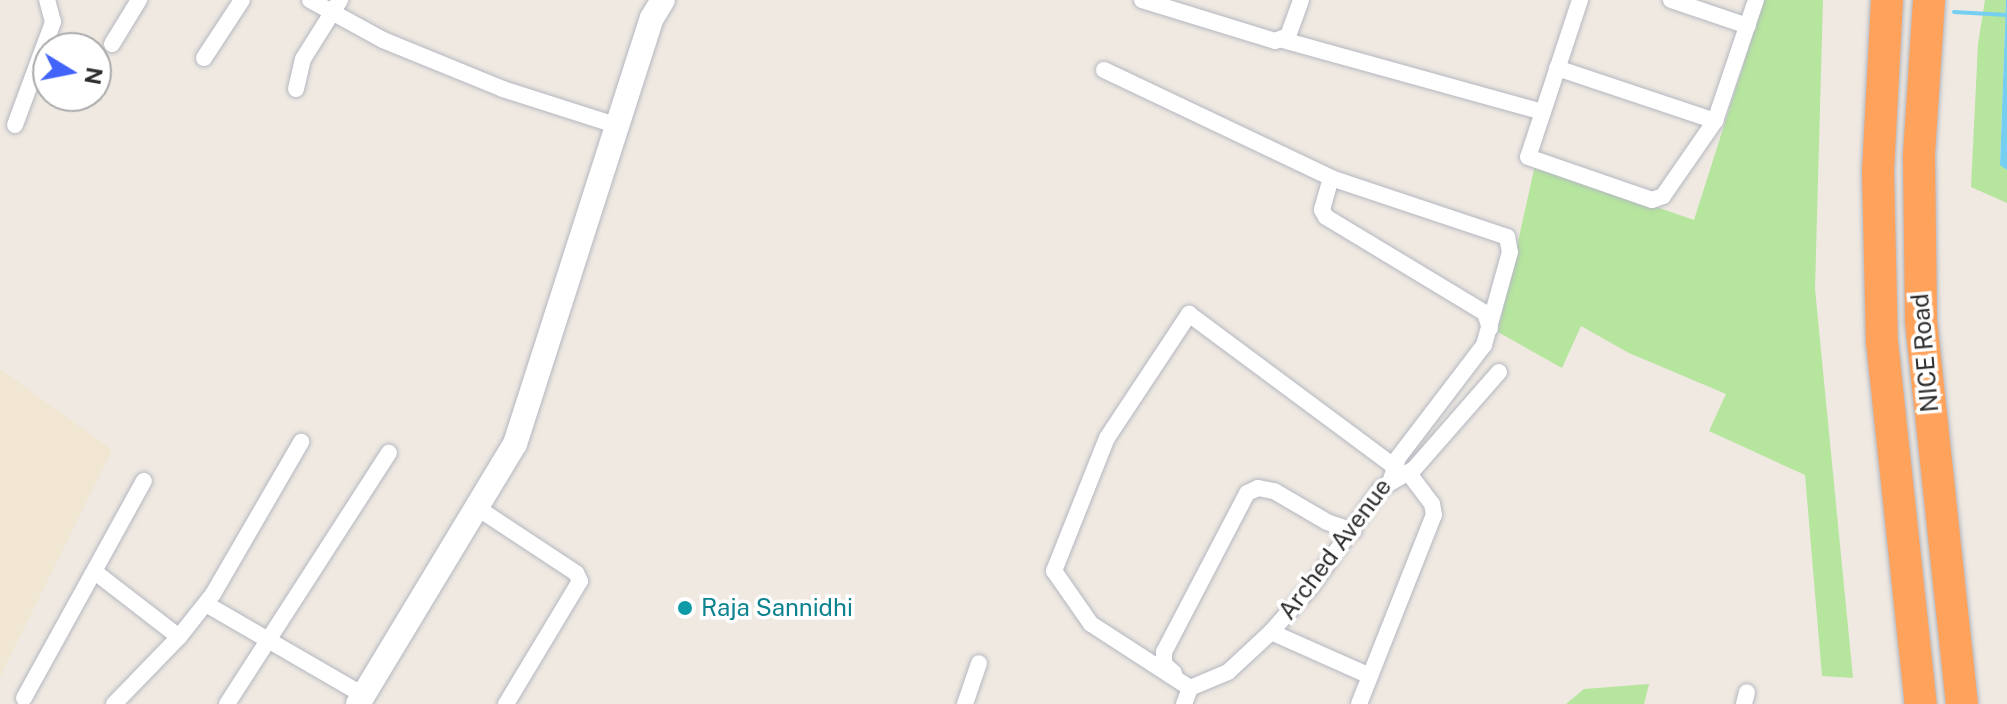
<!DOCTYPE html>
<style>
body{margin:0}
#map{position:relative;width:2007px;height:704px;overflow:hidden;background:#efe9e1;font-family:"Public Sans",sans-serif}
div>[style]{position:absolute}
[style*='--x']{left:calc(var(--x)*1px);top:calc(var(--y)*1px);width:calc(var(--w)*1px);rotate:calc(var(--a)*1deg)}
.education>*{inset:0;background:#f0e6d1}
.green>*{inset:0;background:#b6e59e}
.water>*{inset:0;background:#75cff0}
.stream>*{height:4px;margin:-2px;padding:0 2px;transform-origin:2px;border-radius:2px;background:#75cff0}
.roads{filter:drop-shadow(0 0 2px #b4b7c1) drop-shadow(0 0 2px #b4b7c1)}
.street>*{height:16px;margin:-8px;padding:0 8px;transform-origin:8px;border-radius:8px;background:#fff}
.secondary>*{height:24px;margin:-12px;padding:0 12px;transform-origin:12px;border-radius:12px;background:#fff}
.highway>*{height:32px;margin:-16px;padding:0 16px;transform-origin:16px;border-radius:16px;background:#ffa35c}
.dots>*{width:22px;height:22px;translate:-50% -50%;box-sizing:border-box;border:4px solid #fff;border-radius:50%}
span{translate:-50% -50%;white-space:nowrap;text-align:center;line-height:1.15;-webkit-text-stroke:7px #fff;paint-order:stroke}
.street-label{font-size:24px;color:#2e2e2e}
.culture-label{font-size:24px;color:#0d838f}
.left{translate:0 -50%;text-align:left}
.north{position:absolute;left:32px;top:32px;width:80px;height:80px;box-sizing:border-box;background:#fff;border:2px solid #ababab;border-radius:50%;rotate:100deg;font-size:22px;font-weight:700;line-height:32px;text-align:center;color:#2e2e2e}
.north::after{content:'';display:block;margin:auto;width:28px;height:36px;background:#4264fb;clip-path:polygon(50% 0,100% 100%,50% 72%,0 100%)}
</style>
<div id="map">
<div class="education">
<div style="clip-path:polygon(0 369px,112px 450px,0 677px)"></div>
</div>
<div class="green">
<div style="clip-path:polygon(1764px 0,1823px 0,1815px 289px,1853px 678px,1822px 676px,1805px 475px,1709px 431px,1726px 394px,1629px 353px,1581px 326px,1562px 368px,1498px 332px,1535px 165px,1694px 220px)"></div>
<div style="clip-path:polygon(1985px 0,2006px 0,2000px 164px,2007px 170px,2007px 203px,1971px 187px,1978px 44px)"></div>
<div style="clip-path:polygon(1649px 684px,1644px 704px,1566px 704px,1584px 689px)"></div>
</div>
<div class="water">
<div style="clip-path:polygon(2006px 0,2007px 0,2007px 170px,2000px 165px)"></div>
</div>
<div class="stream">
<div style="--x:1954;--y:12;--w:53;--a:3.2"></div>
</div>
<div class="roads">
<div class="street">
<div style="--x:310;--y:0;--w:83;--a:28.7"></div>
<div style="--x:383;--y:40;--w:130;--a:22.2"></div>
<div style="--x:503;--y:89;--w:121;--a:17.8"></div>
<div style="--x:1142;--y:0;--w:139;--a:17.1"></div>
<div style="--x:1275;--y:41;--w:14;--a:-21"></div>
<div style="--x:1288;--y:36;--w:38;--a:-70"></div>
<div style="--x:1580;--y:0;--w:165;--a:108.3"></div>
<div style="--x:1528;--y:157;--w:131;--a:19.1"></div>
<div style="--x:1652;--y:200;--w:12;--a:-20"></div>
<div style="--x:1663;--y:196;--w:91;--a:-55.3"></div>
<div style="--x:1715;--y:121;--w:128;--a:-71.3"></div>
<div style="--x:1671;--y:0;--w:81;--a:18.7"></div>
<div style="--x:1283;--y:40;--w:270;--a:15.5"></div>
<div style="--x:112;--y:44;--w:52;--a:-58.5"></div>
<div style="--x:204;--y:58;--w:69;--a:-56.8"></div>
<div style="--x:1557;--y:68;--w:167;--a:18.5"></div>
<div style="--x:1104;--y:70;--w:251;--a:25.4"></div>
<div style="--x:1331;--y:178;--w:186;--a:18.5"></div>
<div style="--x:1507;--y:237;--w:15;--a:79"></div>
<div style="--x:1510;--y:252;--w:97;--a:105.6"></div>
<div style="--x:1484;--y:345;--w:142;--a:127.3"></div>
<div style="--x:1398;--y:458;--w:25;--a:108"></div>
<div style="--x:296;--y:89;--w:31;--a:-77"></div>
<div style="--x:303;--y:59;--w:70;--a:-57.9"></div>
<div style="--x:15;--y:125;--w:110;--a:-69.7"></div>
<div style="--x:53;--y:22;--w:23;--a:-105"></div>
<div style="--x:1331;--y:178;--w:33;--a:106"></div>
<div style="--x:1322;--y:210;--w:8;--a:60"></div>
<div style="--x:1326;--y:217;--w:186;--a:31.1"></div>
<div style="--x:1485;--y:313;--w:16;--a:72"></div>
<div style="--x:476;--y:507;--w:120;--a:33.4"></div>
<div style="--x:576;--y:573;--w:9;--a:63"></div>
<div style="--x:580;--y:581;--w:144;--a:121"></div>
<div style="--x:95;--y:572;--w:106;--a:37.7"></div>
<div style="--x:206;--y:604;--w:181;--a:30.1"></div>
<div style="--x:1271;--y:632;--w:108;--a:24"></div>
<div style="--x:1174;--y:673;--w:13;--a:-138"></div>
<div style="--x:1164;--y:664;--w:12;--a:-90"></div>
<div style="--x:1164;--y:652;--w:179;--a:-62.4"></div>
<div style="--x:1247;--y:493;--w:12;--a:-24"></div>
<div style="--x:1258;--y:488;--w:16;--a:11"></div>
<div style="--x:1274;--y:491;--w:61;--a:30.3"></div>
<div style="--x:1327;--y:522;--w:28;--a:19"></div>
<div style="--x:1190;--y:688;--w:118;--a:-147.1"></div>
<div style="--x:1091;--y:624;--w:65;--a:-124.9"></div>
<div style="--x:1054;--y:571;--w:143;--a:-68.3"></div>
<div style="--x:1107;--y:438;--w:149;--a:-56.5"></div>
<div style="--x:1189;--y:314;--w:255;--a:36.6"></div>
<div style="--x:24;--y:698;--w:248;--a:-61.1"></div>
<div style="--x:114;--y:704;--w:93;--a:-45.9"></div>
<div style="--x:179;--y:637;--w:55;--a:-51.7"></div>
<div style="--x:213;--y:594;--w:176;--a:-59.9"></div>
<div style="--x:227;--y:704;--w:299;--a:-57.2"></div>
<div style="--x:965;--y:704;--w:43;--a:-71.1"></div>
<div style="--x:1184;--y:704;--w:17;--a:-69"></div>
<div style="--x:1190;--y:688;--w:41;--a:-22.8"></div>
<div style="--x:1228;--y:672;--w:59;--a:-42.9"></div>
<div style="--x:1271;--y:632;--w:60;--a:-48.4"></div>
<div style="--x:1311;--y:587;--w:121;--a:-54.7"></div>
<div style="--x:1381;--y:488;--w:38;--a:-30"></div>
<div style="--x:1414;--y:469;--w:129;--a:-48.8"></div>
<div style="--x:1359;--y:704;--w:203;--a:-68.4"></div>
<div style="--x:1434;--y:515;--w:11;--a:-100"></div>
<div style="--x:1432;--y:504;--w:39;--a:-127"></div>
<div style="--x:1744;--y:704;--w:12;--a:-76"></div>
</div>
<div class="secondary">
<div style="--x:358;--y:704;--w:304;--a:-58.9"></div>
<div style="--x:515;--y:444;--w:447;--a:-72.2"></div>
<div style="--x:652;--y:18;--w:21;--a:-59"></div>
</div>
<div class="highway">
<div style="--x:1887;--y:0;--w:171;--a:93"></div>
<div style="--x:1878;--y:171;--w:171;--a:88.7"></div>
<div style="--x:1882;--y:342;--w:364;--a:83.9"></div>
<div style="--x:1929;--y:0;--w:156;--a:93.7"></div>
<div style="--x:1919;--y:156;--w:165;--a:89.3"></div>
<div style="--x:1921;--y:321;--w:385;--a:83.9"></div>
</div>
</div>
<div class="dots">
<div style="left:685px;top:608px;background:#0f9aa8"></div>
</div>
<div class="street-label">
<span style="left:1925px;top:353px;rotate:-95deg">NICE Road</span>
<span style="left:1335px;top:549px;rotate:-53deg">Arched Avenue</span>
</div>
<div class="culture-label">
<span class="left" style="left:701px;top:608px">Raja Sannidhi</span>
</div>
<div class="north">N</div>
</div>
